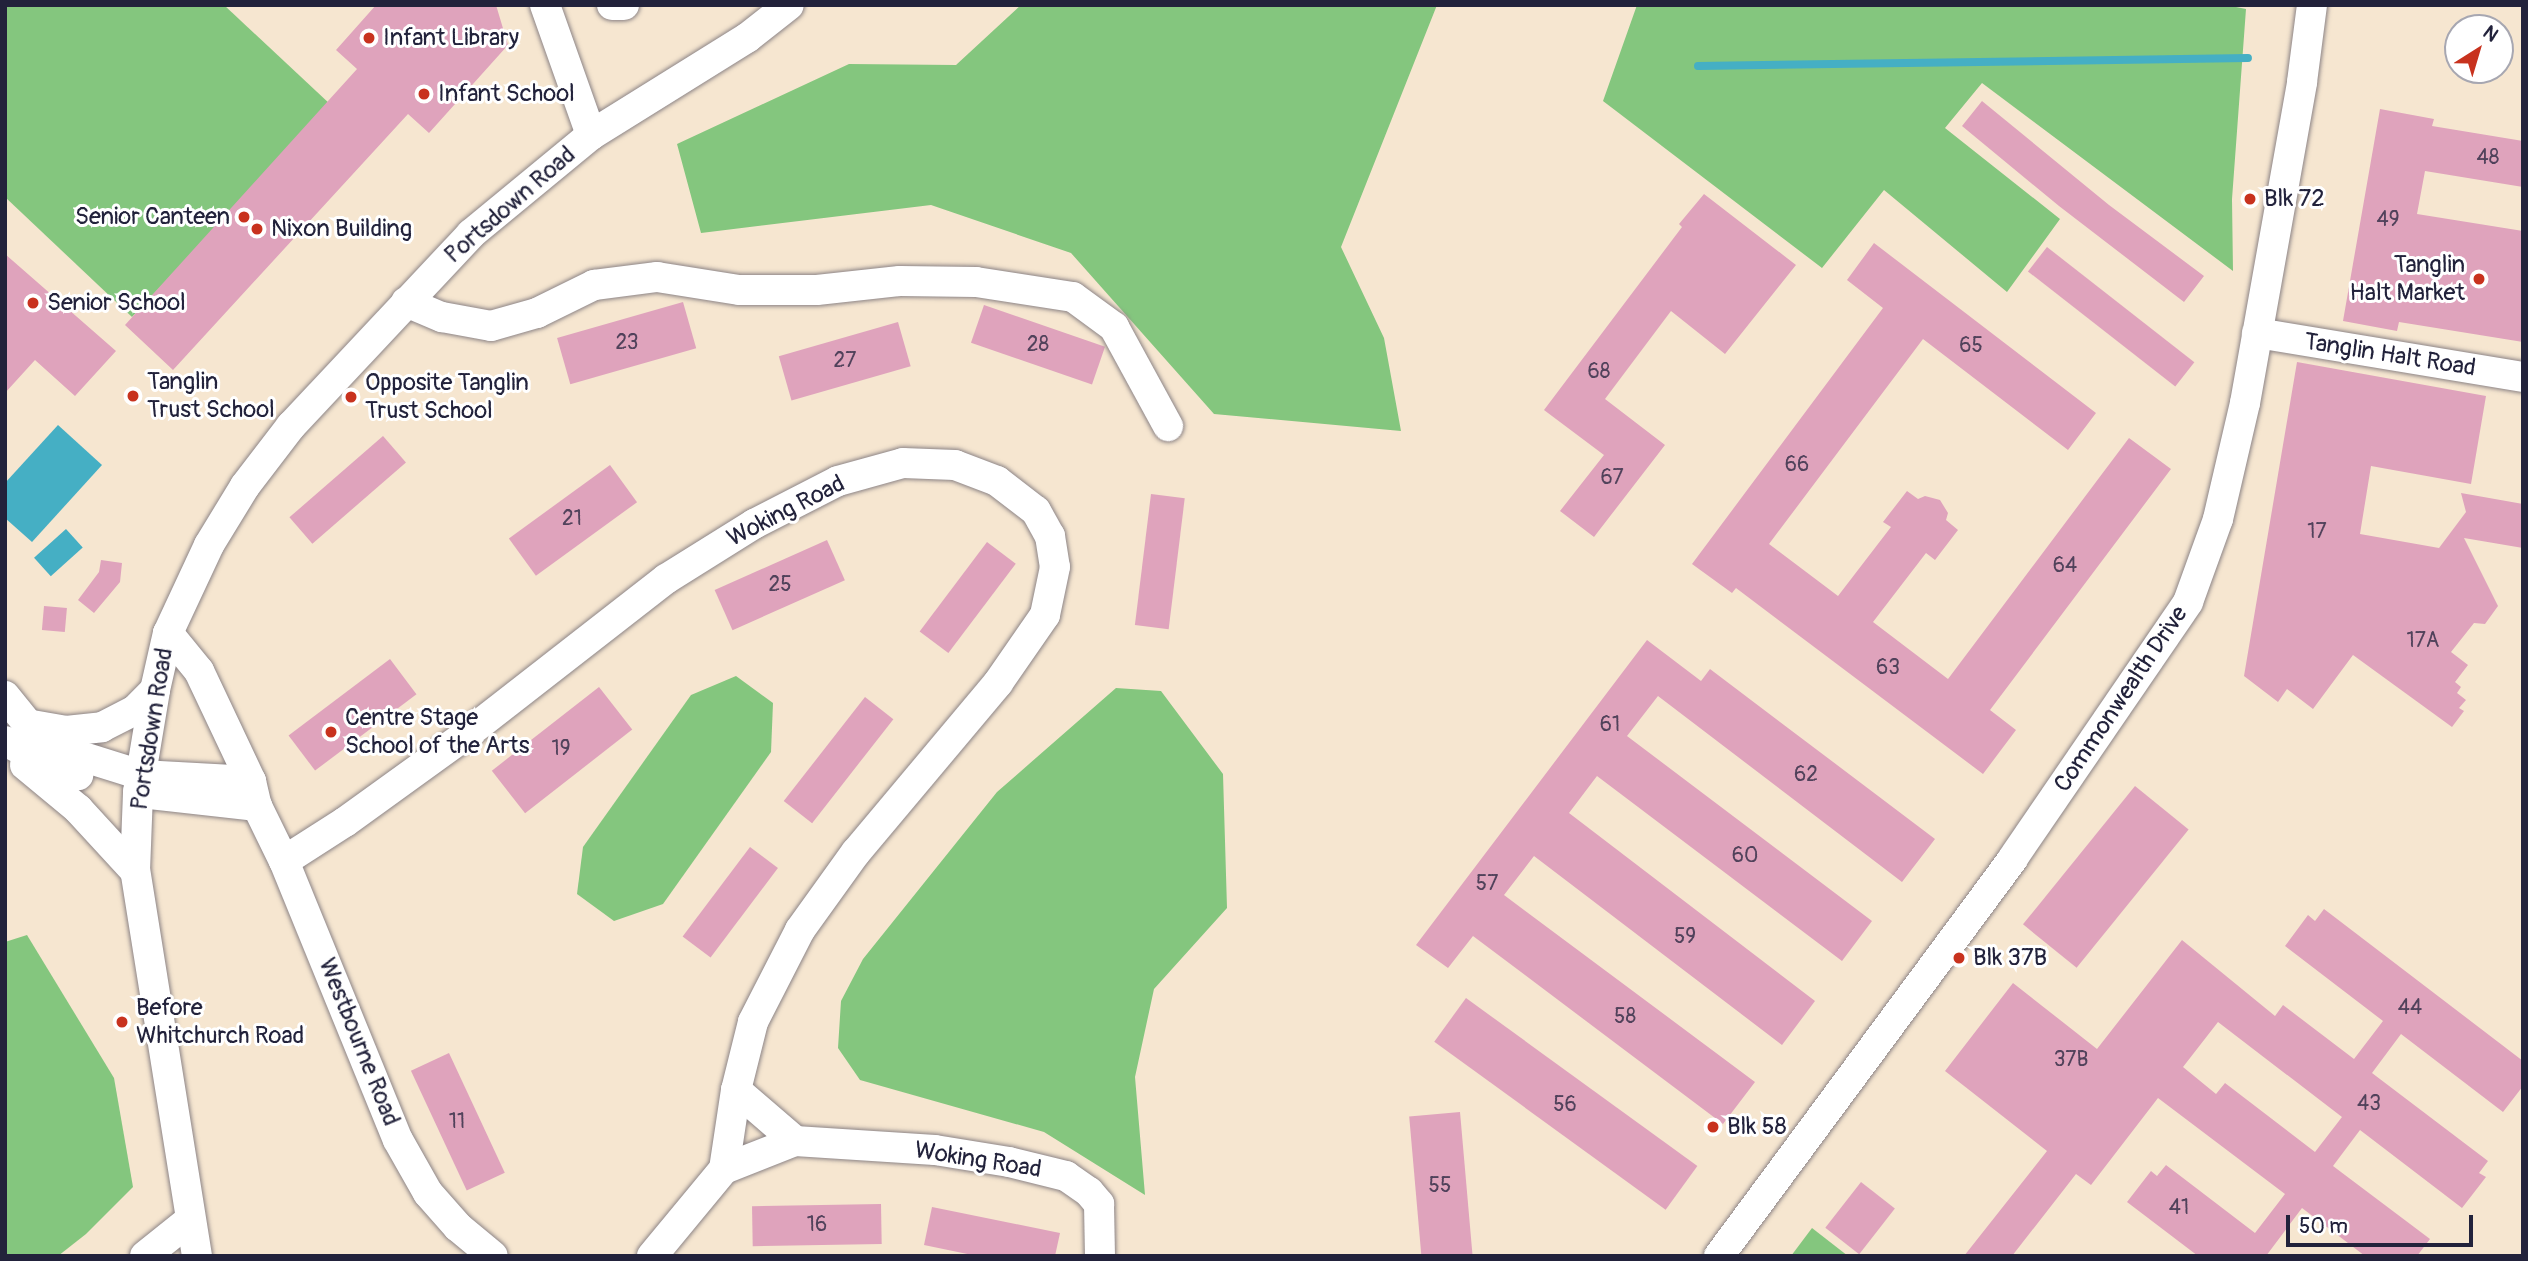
<!DOCTYPE html>
<style>
body{margin:0}
#map{position:relative;width:2528px;height:1261px;overflow:hidden;background:#f6e6d0;font-family:Pangolin,sans-serif}
div>[style]{position:absolute}
[style*='--x']{left:calc(var(--x)*1px);top:calc(var(--y)*1px);width:calc(var(--w)*1px);rotate:calc(var(--a)*1deg)}
.green>*{inset:0;background:#84c67e}
.water>*{inset:0;background:#45afc4;transform-origin:0 0}
.stream>*{height:8px;margin:-4px;padding:0 4px;transform-origin:4px;border-radius:4px;background:#45afc4}
.building>*{inset:0;background:#dfa3bc;transform-origin:0 0}
.roads{filter:drop-shadow(0 0 2px #8c8486) drop-shadow(0 0 2px #8c8486)}
.minor>*{height:30px;margin:-15px;padding:0 15px;transform-origin:15px;border-radius:15px;background:#fff}
.dots>*{width:19px;height:19px;translate:-50% -50%;box-sizing:border-box;border:4px solid #fff;border-radius:50%}
span{translate:-50% -50%;white-space:nowrap;text-align:center;line-height:1.15;-webkit-text-stroke:6px #fff;paint-order:stroke}
.number-label{font-size:21px;color:#51425b}
.number-label span{-webkit-text-stroke-width:0}
.poi-label{font-size:24px;color:#22223b}
.left{translate:0 -50%;text-align:left}
.right{translate:-100% -50%;text-align:right}
.street-label{font-size:24px;color:#22223b}
.frame{position:absolute;inset:0;border:7px solid #22223b;pointer-events:none}
.north{position:absolute;left:2444px;top:14px;width:70px;height:70px;box-sizing:border-box;background:#fff;border:2px solid #a7a7b1;border-radius:50%;rotate:37deg;font-size:19px;font-weight:700;line-height:28px;text-align:center;color:#22223b}
.north::after{content:'';display:block;margin:auto;width:24px;height:32px;background:#c8321e;clip-path:polygon(50% 0,100% 100%,50% 72%,0 100%)}
.scale{position:absolute;left:2286px;top:1215px;width:187px;height:32px;box-sizing:border-box;border:4px solid #22223b;border-top:0;padding-left:9px;font-size:21px;line-height:24px;white-space:nowrap;color:#22223b;-webkit-text-stroke:5px #fff;paint-order:stroke}
</style>
<div id="map">
<div class="green">
<div style="clip-path:polygon(5px 5px,224px 5px,331px 105px,132px 317px,5px 197px)"></div>
<div style="clip-path:polygon(1021px 5px,1437px 5px,1341px 247px,1384px 338px,1401px 431px,1214px 414px,1071px 253px,931px 205px,701px 233px,677px 144px,849px 64px,956px 65px)"></div>
<div style="clip-path:polygon(1637px 5px,2226px 5px,2246px 9px,2232px 199px,2233px 271px,1982px 83px,1945px 128px,2060px 219px,2007px 292px,1884px 190px,1822px 268px,1603px 101px)"></div>
<div style="clip-path:polygon(736px 676px,773px 703px,771px 752px,663px 904px,614px 921px,577px 894px,583px 847px,691px 695px)"></div>
<div style="clip-path:polygon(1116px 688px,1161px 691px,1223px 774px,1227px 908px,1154px 989px,1135px 1077px,1145px 1195px,1044px 1132px,860px 1080px,838px 1048px,841px 1001px,863px 959px,997px 792px)"></div>
<div style="clip-path:polygon(27px 935px,114px 1078px,133px 1187px,86px 1234px,58px 1256px,5px 1256px,5px 942px)"></div>
<div style="clip-path:polygon(1812px 1228px,1848px 1256px,1791px 1256px)"></div>
</div>
<div class="water">
<div style="clip-path:polygon(58px 425px,102px 465px,32px 542px,5px 518px,5px 483px)"></div>
<div style="left:66px;top:529px;width:25px;height:43px;rotate:48deg"></div>
</div>
<div class="stream">
<div style="--x:1698;--y:66;--w:550;--a:-0.83"></div>
</div>
<div class="building">
<div style="clip-path:polygon(376px 5px,496px 5px,508px 45px,429px 133px,408px 114px,173px 370px,125px 325px,357px 69px,336px 50px)"></div>
<div style="clip-path:polygon(1982px 101px,2109px 205px,2204px 276px,2184px 302px,2059px 206px,1962px 126px)"></div>
<div style="clip-path:polygon(2380px 109px,2434px 119px,2432px 126px,2523px 141px,2523px 187px,2425px 171px,2417px 214px,2523px 231px,2523px 342px,2399px 322px,2397px 331px,2343px 321px)"></div>
<div style="clip-path:polygon(1704px 194px,1796px 265px,1725px 354px,1671px 311px,1605px 399px,1665px 445px,1594px 537px,1560px 511px,1604px 455px,1544px 410px,1682px 227px,1679px 224px)"></div>
<div style="clip-path:polygon(1874px 243px,2096px 413px,2068px 450px,1923px 339px,1769px 544px,1838px 596px,1891px 527px,1883px 522px,1907px 491px,1918px 499px,1925px 496px,1940px 500px,1948px 513px,1946px 520px,1958px 530px,1935px 560px,1926px 553px,1873px 622px,1948px 679px,2129px 438px,2171px 469px,1990px 710px,2016px 730px,1983px 774px,1736px 588px,1732px 593px,1692px 564px,1883px 308px,1847px 280px)"></div>
<div style="left:2047px;top:247px;width:187px;height:31px;rotate:38deg"></div>
<div style="clip-path:polygon(5px 254px,116px 351px,75px 396px,35px 360px,5px 393px)"></div>
<div style="left:683px;top:302px;width:48px;height:131px;rotate:74deg"></div>
<div style="left:984px;top:305px;width:128px;height:40px;rotate:19deg"></div>
<div style="left:898px;top:322px;width:46px;height:124px;rotate:74deg"></div>
<div style="clip-path:polygon(2297px 362px,2486px 396px,2471px 484px,2371px 466px,2360px 534px,2439px 548px,2466px 512px,2461px 493px,2523px 504px,2523px 548px,2464px 538px,2498px 606px,2485px 624px,2474px 623px,2451px 652px,2468px 665px,2455px 682px,2461px 687px,2457px 693px,2466px 700px,2459px 708px,2464px 711px,2452px 727px,2353px 655px,2313px 709px,2287px 689px,2278px 702px,2244px 676px)"></div>
<div style="left:383px;top:436px;width:35px;height:124px;rotate:49deg"></div>
<div style="left:610px;top:465px;width:46px;height:125px;rotate:54deg"></div>
<div style="left:1151px;top:494px;width:34px;height:132px;rotate:7deg"></div>
<div style="left:827px;top:540px;width:44px;height:123px;rotate:66deg"></div>
<div style="left:987px;top:542px;width:36px;height:112px;rotate:37deg"></div>
<div style="clip-path:polygon(101px 560px,122px 563px,120px 582px,94px 613px,78px 600px,99px 572px)"></div>
<div style="left:44px;top:606px;width:23px;height:24px;rotate:5deg"></div>
<div style="clip-path:polygon(1647px 640px,1701px 681px,1710px 669px,1935px 839px,1902px 882px,1658px 696px,1627px 736px,1872px 921px,1842px 961px,1597px 776px,1569px 813px,1815px 1001px,1782px 1045px,1534px 856px,1504px 895px,1755px 1082px,1723px 1124px,1473px 936px,1448px 968px,1416px 945px)"></div>
<div style="left:390px;top:659px;width:44px;height:127px;rotate:53deg"></div>
<div style="left:599px;top:687px;width:54px;height:136px;rotate:52deg"></div>
<div style="left:865px;top:697px;width:36px;height:132px;rotate:38deg"></div>
<div style="left:2135px;top:786px;width:69px;height:178px;rotate:39deg"></div>
<div style="left:750px;top:847px;width:35px;height:112px;rotate:37deg"></div>
<div style="clip-path:polygon(evenodd,2324px 909px,2523px 1061px,2523px 1086px,2503px 1112px,2401px 1034px,2372px 1073px,2488px 1161px,2479px 1173px,2486px 1177px,2462px 1208px,2360px 1130px,2333px 1166px,2430px 1239px,2417px 1256px,2365px 1256px,2302px 1208px,2266px 1256px,2198px 1256px,2127px 1202px,2151px 1171px,2157px 1176px,2166px 1165px,2255px 1233px,2285px 1194px,2158px 1098px,2091px 1185px,2076px 1174px,2012px 1256px,1964px 1256px,2047px 1151px,1945px 1071px,2013px 983px,2097px 1049px,2182px 940px,2275px 1016px,2283px 1005px,2354px 1059px,2383px 1021px,2285px 946px,2308px 915px,2315px 921px,2324px 909px,2218px 1022px,2342px 1117px,2315px 1152px,2225px 1083px,2216px 1094px,2183px 1067px,2218px 1022px)"></div>
<div style="left:1466px;top:998px;width:286px;height:54px;rotate:36deg"></div>
<div style="left:449px;top:1053px;width:132px;height:42px;rotate:65deg"></div>
<div style="left:1460px;top:1112px;width:144px;height:51px;rotate:85deg"></div>
<div style="left:1861px;top:1182px;width:43px;height:58px;rotate:38deg"></div>
<div style="left:881px;top:1204px;width:40px;height:129px;rotate:89deg"></div>
<div style="clip-path:polygon(932px 1207px,1060px 1233px,1055px 1256px,977px 1256px,924px 1245px)"></div>
</div>
<div class="roads">
<div class="minor">
<div style="--x:545;--y:5;--w:138;--a:70.5"></div>
<div style="--x:612;--y:5;--w:12;--a:0"></div>
<div style="--x:406;--y:302;--w:39;--a:23"></div>
<div style="--x:442;--y:317;--w:50;--a:10.4"></div>
<div style="--x:491;--y:326;--w:48;--a:-15.8"></div>
<div style="--x:537;--y:313;--w:64;--a:-26.2"></div>
<div style="--x:594;--y:285;--w:64;--a:-7.2"></div>
<div style="--x:657;--y:277;--w:83;--a:9"></div>
<div style="--x:739;--y:290;--w:78;--a:0"></div>
<div style="--x:817;--y:290;--w:83;--a:-6.2"></div>
<div style="--x:900;--y:281;--w:76;--a:0.8"></div>
<div style="--x:976;--y:282;--w:98;--a:8.8"></div>
<div style="--x:1073;--y:297;--w:51;--a:36.2"></div>
<div style="--x:1114;--y:327;--w:113;--a:61.4"></div>
<div style="--x:2257;--y:333;--w:270;--a:9.4"></div>
<div style="--x:168;--y:633;--w:49;--a:50.8"></div>
<div style="--x:199;--y:671;--w:122;--a:64.7"></div>
<div style="--x:251;--y:781;--w:26;--a:77"></div>
<div style="--x:257;--y:806;--w:61;--a:63.9"></div>
<div style="--x:284;--y:861;--w:301;--a:67.8"></div>
<div style="--x:398;--y:1140;--w:61;--a:60.5"></div>
<div style="--x:428;--y:1193;--w:45;--a:48.6"></div>
<div style="--x:458;--y:1227;--w:45;--a:39.6"></div>
<div style="--x:5;--y:696;--w:36;--a:51"></div>
<div style="--x:28;--y:724;--w:39;--a:40"></div>
<div style="--x:58;--y:749;--w:87;--a:17.4"></div>
<div style="--x:141;--y:775;--w:110;--a:3.1"></div>
<div style="--x:32;--y:725;--w:35;--a:10"></div>
<div style="--x:66;--y:731;--w:36;--a:-6"></div>
<div style="--x:102;--y:727;--w:37;--a:-27"></div>
<div style="--x:135;--y:710;--w:28;--a:-45"></div>
<div style="--x:5;--y:741;--w:61;--a:28.2"></div>
<div style="--x:59;--y:770;--w:20;--a:15"></div>
<div style="--x:25;--y:765;--w:69;--a:39.7"></div>
<div style="--x:78;--y:809;--w:84;--a:47.4"></div>
<div style="--x:150;--y:794;--w:108;--a:6.4"></div>
<div style="--x:284;--y:861;--w:72;--a:-32.6"></div>
<div style="--x:345;--y:822;--w:145;--a:-35.8"></div>
<div style="--x:463;--y:737;--w:257;--a:-37.9"></div>
<div style="--x:666;--y:579;--w:104;--a:-32"></div>
<div style="--x:754;--y:524;--w:94;--a:-27.1"></div>
<div style="--x:838;--y:481;--w:67;--a:-15.5"></div>
<div style="--x:903;--y:463;--w:52;--a:2.2"></div>
<div style="--x:955;--y:465;--w:45;--a:20.9"></div>
<div style="--x:997;--y:481;--w:49;--a:37.6"></div>
<div style="--x:1036;--y:511;--w:29;--a:61"></div>
<div style="--x:1050;--y:536;--w:31;--a:81"></div>
<div style="--x:1055;--y:567;--w:49;--a:101.8"></div>
<div style="--x:1045;--y:615;--w:83;--a:124.7"></div>
<div style="--x:998;--y:683;--w:221;--a:130"></div>
<div style="--x:856;--y:852;--w:96;--a:125.7"></div>
<div style="--x:800;--y:930;--w:103;--a:117.1"></div>
<div style="--x:753;--y:1022;--w:70;--a:104"></div>
<div style="--x:736;--y:1090;--w:80;--a:98.6"></div>
<div style="--x:724;--y:1169;--w:113;--a:129.6"></div>
<div style="--x:736;--y:1090;--w:78;--a:40.8"></div>
<div style="--x:724;--y:1169;--w:76;--a:-21.5"></div>
<div style="--x:795;--y:1141;--w:140;--a:3.7"></div>
<div style="--x:935;--y:1150;--w:75;--a:9.2"></div>
<div style="--x:1009;--y:1162;--w:59;--a:13.8"></div>
<div style="--x:1066;--y:1176;--w:28;--a:35"></div>
<div style="--x:1089;--y:1192;--w:16;--a:50"></div>
<div style="--x:1099;--y:1204;--w:52;--a:88.9"></div>
<div style="--x:145;--y:1256;--w:58;--a:-38.7"></div>
<div style="--x:197;--y:1256;--w:390;--a:-99.1"></div>
<div style="--x:135;--y:871;--w:79;--a:-87.8"></div>
<div style="--x:138;--y:792;--w:103;--a:-80.5"></div>
<div style="--x:155;--y:690;--w:58;--a:-77.2"></div>
<div style="--x:168;--y:633;--w:97;--a:-65"></div>
<div style="--x:209;--y:545;--w:69;--a:-58.6"></div>
<div style="--x:245;--y:486;--w:76;--a:-52.5"></div>
<div style="--x:291;--y:426;--w:263;--a:-46.8"></div>
<div style="--x:471;--y:234;--w:156;--a:-39.5"></div>
<div style="--x:591;--y:135;--w:184;--a:-31.9"></div>
<div style="--x:747;--y:38;--w:53;--a:-38.2"></div>
<div style="--x:1719;--y:1256;--w:495;--a:-53.5"></div>
<div style="--x:2013;--y:858;--w:310;--a:-55.6"></div>
<div style="--x:2188;--y:602;--w:88;--a:-70.1"></div>
<div style="--x:2218;--y:519;--w:119;--a:-76.9"></div>
<div style="--x:2245;--y:403;--w:326;--a:-79.9"></div>
<div style="--x:2302;--y:82;--w:78;--a:-82.6"></div>
</div>
</div>
<div class="dots">
<div style="left:369px;top:38px;background:#c8321e"></div>
<div style="left:424px;top:94px;background:#c8321e"></div>
<div style="left:2250px;top:199px;background:#c8321e"></div>
<div style="left:244px;top:217px;background:#c8321e"></div>
<div style="left:257px;top:229px;background:#c8321e"></div>
<div style="left:2479px;top:279px;background:#c8321e"></div>
<div style="left:33px;top:303px;background:#c8321e"></div>
<div style="left:133px;top:396px;background:#c8321e"></div>
<div style="left:351px;top:397px;background:#c8321e"></div>
<div style="left:331px;top:732px;background:#c8321e"></div>
<div style="left:1959px;top:958px;background:#c8321e"></div>
<div style="left:122px;top:1022px;background:#c8321e"></div>
<div style="left:1713px;top:1127px;background:#c8321e"></div>
</div>
<div class="number-label">
<span style="left:2488px;top:158px">48</span>
<span style="left:2388px;top:220px">49</span>
<span style="left:627px;top:343px">23</span>
<span style="left:1038px;top:345px">28</span>
<span style="left:1971px;top:346px">65</span>
<span style="left:845px;top:361px">27</span>
<span style="left:1599px;top:372px">68</span>
<span style="left:1797px;top:465px">66</span>
<span style="left:1612px;top:478px">67</span>
<span style="left:572px;top:519px">21</span>
<span style="left:2317px;top:532px">17</span>
<span style="left:2065px;top:566px">64</span>
<span style="left:780px;top:585px">25</span>
<span style="left:2423px;top:641px">17A</span>
<span style="left:1888px;top:668px">63</span>
<span style="left:1610px;top:725px">61</span>
<span style="left:561px;top:749px">19</span>
<span style="left:1806px;top:775px">62</span>
<span style="left:1745px;top:856px">60</span>
<span style="left:1487px;top:884px">57</span>
<span style="left:1685px;top:937px">59</span>
<span style="left:2410px;top:1008px">44</span>
<span style="left:1625px;top:1017px">58</span>
<span style="left:2071px;top:1060px">37B</span>
<span style="left:2369px;top:1104px">43</span>
<span style="left:1565px;top:1105px">56</span>
<span style="left:457px;top:1122px">11</span>
<span style="left:1440px;top:1186px">55</span>
<span style="left:2179px;top:1208px">41</span>
<span style="left:817px;top:1225px">16</span>
</div>
<div class="poi-label">
<span class="left" style="left:383px;top:38px">Infant Library</span>
<span class="left" style="left:438px;top:94px">Infant School</span>
<span class="left" style="left:2264px;top:199px">Blk 72</span>
<span class="right" style="left:230px;top:217px">Senior Canteen</span>
<span class="left" style="left:271px;top:229px">Nixon Building</span>
<span class="right" style="left:2465px;top:279px">Tanglin<br>Halt Market</span>
<span class="left" style="left:47px;top:303px">Senior School</span>
<span class="left" style="left:147px;top:396px">Tanglin<br>Trust School</span>
<span class="left" style="left:365px;top:397px">Opposite Tanglin<br>Trust School</span>
<span class="left" style="left:345px;top:732px">Centre Stage<br>School of the Arts</span>
<span class="left" style="left:1973px;top:958px">Blk 37B</span>
<span class="left" style="left:136px;top:1022px">Before<br>Whitchurch Road</span>
<span class="left" style="left:1727px;top:1127px">Blk 58</span>
</div>
<div class="street-label">
<span style="left:510px;top:205px;rotate:-41deg">Portsdown Road</span>
<span style="left:2390px;top:355px;rotate:9deg">Tanglin Halt Road</span>
<span style="left:786px;top:511px;rotate:-27deg">Woking Road</span>
<span style="left:2121px;top:699px;rotate:-56deg">Commonwealth Drive</span>
<span style="left:152px;top:729px;rotate:-81deg">Portsdown Road</span>
<span style="left:359px;top:1042px;rotate:68deg">Westbourne Road</span>
<span style="left:978px;top:1160px;rotate:9deg">Woking Road</span>
</div>
<div class="frame"></div>
<div class="north">N</div>
<div class="scale">50 m</div>
</div>
